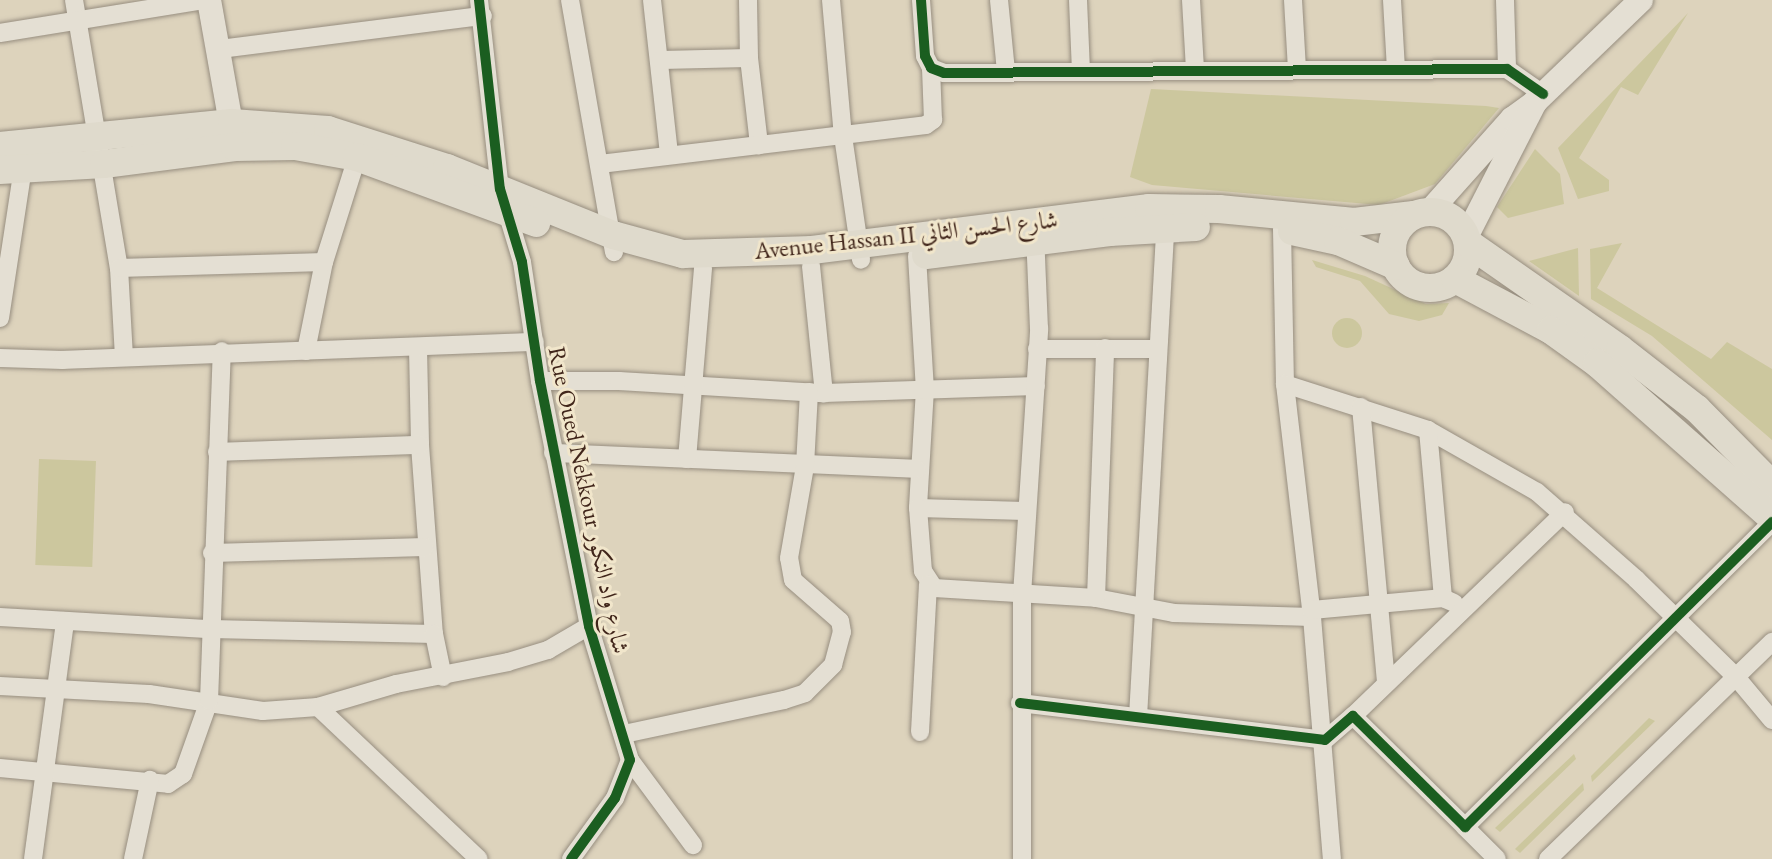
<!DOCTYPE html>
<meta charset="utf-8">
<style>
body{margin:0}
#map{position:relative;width:1772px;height:859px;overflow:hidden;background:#ddd3bc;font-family:"EB Garamond",Amiri,serif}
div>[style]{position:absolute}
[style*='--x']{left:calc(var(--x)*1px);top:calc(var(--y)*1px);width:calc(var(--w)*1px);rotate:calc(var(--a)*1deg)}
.green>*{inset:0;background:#ccc79e;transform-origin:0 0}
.round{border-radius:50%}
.roads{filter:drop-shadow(0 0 2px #978e80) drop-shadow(0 0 2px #978e80)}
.street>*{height:18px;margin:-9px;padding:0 9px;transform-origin:9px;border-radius:9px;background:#e4dfd3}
.secondary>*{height:24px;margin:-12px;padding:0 12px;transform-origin:12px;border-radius:12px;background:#e4dfd3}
.primary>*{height:28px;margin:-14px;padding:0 14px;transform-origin:14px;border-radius:14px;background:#dfdacc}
.primary>.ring{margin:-14px;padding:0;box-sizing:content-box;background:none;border:28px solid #dfdacc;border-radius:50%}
.cycleway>*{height:10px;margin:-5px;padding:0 5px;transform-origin:5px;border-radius:5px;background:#1b5e20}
span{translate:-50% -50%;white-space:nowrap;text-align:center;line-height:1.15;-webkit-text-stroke:6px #f1e6cb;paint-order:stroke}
.street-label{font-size:24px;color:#41261b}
</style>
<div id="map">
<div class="green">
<div style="clip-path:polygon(1688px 13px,1638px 95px,1621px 87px,1579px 158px,1609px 180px,1609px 191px,1578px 199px,1558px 148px)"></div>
<div style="clip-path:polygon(1151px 89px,1486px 106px,1499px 108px,1435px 184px,1379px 205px,1152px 185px,1130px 177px)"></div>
<div style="clip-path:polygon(1535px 149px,1560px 174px,1564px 204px,1508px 218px,1497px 207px)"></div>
<div style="clip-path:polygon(1622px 243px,1597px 288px,1711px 359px,1727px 342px,1772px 369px,1772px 440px,1652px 336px,1591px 299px,1590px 249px)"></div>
<div style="clip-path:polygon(1578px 248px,1579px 296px,1529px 261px)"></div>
<div style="clip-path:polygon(1312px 260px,1365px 276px,1426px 304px,1449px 303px,1442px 315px,1419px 321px,1389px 314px,1360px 281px,1316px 267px)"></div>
<div class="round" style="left:1332px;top:318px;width:30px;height:30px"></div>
<div style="left:39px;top:459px;width:57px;height:106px;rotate:2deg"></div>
<div style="clip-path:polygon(1649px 718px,1655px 721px,1592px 782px,1591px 776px)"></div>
<div style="clip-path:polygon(1574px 754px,1576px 759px,1500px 832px,1495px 828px)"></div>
<div style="clip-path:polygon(1583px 783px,1584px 790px,1520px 853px,1515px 849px)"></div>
</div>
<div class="roads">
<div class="street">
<div style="--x:74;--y:0;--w:272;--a:80.5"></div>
<div style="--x:119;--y:268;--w:89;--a:86.8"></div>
<div style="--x:479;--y:0;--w:190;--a:83.7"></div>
<div style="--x:500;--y:189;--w:76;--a:73.2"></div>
<div style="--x:522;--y:262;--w:120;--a:81.4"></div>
<div style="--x:540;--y:381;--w:250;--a:78.7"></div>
<div style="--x:589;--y:626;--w:140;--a:73"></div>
<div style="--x:630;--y:760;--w:41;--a:111.5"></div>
<div style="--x:615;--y:798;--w:75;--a:125.8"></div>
<div style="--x:570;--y:0;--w:256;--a:80.1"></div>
<div style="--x:652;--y:0;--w:155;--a:83.7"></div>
<div style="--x:831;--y:0;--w:137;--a:85"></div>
<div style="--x:843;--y:136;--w:125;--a:81.7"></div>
<div style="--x:921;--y:0;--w:56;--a:85.9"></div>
<div style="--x:925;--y:56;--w:13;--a:63"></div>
<div style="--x:931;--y:68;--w:14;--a:21"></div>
<div style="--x:944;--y:73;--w:563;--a:-0.41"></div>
<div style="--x:1507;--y:69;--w:44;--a:34.8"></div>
<div style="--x:999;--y:0;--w:71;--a:84.4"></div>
<div style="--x:1078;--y:0;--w:71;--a:87.6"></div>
<div style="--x:1191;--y:0;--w:69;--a:86.7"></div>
<div style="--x:1293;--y:0;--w:70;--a:86.7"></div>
<div style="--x:1392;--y:0;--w:70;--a:86.7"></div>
<div style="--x:1505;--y:0;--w:69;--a:88.3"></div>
<div style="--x:0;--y:33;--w:206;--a:-9.2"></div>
<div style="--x:220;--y:49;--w:265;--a:-7.2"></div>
<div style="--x:749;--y:58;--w:88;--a:83.4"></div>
<div style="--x:661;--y:60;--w:88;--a:-1.3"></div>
<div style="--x:749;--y:58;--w:58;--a:-91"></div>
<div style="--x:600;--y:164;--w:328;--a:-6.8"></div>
<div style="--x:926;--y:125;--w:9;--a:-36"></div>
<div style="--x:933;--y:120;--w:52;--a:-92.2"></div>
<div style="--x:1282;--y:229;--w:155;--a:88.9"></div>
<div style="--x:1285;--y:384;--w:235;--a:83.4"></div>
<div style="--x:917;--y:256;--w:133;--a:86.6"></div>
<div style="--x:925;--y:389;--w:119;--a:93.4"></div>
<div style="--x:918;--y:508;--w:107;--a:1.6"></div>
<div style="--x:811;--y:266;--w:128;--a:84.2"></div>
<div style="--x:119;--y:268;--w:205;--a:-1.7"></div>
<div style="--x:0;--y:318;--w:152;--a:-81.3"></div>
<div style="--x:418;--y:348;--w:97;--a:88.8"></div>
<div style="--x:420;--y:445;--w:190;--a:85.8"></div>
<div style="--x:1037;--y:349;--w:121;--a:0"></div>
<div style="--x:306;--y:351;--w:91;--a:-78.6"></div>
<div style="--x:324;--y:262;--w:120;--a:-72.5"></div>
<div style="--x:0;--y:358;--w:63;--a:1.8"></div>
<div style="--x:63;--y:360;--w:472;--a:-2.2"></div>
<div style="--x:540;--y:381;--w:79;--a:0"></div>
<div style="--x:619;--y:381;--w:205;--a:3.4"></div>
<div style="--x:824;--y:393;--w:212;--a:-1.9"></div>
<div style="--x:1285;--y:384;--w:150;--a:17.8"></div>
<div style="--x:1428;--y:430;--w:125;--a:29.6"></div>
<div style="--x:1537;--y:492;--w:132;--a:41.3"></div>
<div style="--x:1636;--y:579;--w:140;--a:44.4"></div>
<div style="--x:1736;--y:677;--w:56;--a:50.1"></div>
<div style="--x:1361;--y:407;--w:274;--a:84.8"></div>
<div style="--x:1428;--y:430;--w:169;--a:84.9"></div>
<div style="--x:217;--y:452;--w:203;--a:-2"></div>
<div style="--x:553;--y:453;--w:364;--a:2.5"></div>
<div style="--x:687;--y:459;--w:192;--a:-85.2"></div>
<div style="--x:918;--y:508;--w:63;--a:85.5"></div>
<div style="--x:923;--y:571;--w:20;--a:57"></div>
<div style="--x:934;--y:588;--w:162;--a:3.5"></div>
<div style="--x:1096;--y:598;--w:79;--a:10.9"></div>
<div style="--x:1174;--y:613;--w:138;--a:1.7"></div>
<div style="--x:1312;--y:617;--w:243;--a:85.3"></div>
<div style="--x:212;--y:553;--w:213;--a:-1.6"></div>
<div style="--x:1096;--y:598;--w:250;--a:-87.9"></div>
<div style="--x:1312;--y:610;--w:132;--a:-5.2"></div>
<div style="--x:1443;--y:598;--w:12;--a:24"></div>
<div style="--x:0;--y:617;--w:211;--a:3.3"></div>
<div style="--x:211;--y:629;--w:223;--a:1.3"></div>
<div style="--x:434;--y:634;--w:44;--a:78.2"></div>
<div style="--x:0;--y:686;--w:149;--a:3.1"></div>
<div style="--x:149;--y:694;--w:115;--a:8.5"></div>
<div style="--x:263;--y:711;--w:55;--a:-4.2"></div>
<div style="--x:318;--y:707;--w:81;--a:-16.4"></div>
<div style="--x:396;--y:684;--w:114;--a:-11.1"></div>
<div style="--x:508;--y:662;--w:42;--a:-16.7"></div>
<div style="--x:548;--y:650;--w:48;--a:-30.3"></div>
<div style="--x:1020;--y:703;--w:307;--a:6.9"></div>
<div style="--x:1325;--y:740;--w:37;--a:-41"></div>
<div style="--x:1353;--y:716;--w:158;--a:44.7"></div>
<div style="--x:1465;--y:827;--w:433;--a:-44.8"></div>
<div style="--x:318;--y:707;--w:221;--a:43.4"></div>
<div style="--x:1353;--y:716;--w:294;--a:-43.9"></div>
<div style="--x:1138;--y:717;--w:491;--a:-86.8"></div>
<div style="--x:920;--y:732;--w:148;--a:-86.9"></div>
<div style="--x:624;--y:734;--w:164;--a:-12"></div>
<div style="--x:784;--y:700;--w:22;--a:-18"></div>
<div style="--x:805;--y:693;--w:40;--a:-45"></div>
<div style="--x:833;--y:665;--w:34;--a:-75"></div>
<div style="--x:842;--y:632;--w:11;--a:-100"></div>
<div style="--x:840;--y:621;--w:62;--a:-138.9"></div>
<div style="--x:793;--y:580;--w:22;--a:-100"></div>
<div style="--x:789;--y:558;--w:93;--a:-80.1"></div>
<div style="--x:805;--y:466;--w:74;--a:-86.9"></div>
<div style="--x:630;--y:760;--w:106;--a:53.5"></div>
<div style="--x:0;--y:768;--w:169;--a:5.4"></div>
<div style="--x:168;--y:784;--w:18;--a:-34"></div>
<div style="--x:183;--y:774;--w:77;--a:-70.4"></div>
<div style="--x:209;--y:701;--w:350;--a:-87.9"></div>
<div style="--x:1465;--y:827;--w:45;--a:45"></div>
<div style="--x:33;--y:859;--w:240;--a:-82.3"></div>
<div style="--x:133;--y:859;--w:81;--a:-77.9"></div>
<div style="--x:1022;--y:859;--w:264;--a:-90"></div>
<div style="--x:1022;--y:595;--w:267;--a:-86.3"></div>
<div style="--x:1039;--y:329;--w:97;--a:-92.4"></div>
<div style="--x:1548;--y:859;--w:312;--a:-44.1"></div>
</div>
<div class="secondary">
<div style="--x:209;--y:0;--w:142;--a:79.9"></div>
<div style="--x:1429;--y:212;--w:125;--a:-48.3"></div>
<div style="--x:1512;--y:119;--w:29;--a:-36"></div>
<div style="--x:1535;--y:102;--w:147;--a:-43.9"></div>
<div style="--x:1466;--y:237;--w:152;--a:-62.9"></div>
</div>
<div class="primary">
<div style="--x:0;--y:146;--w:233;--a:-5.7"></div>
<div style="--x:232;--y:123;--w:96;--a:4.2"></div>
<div style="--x:328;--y:130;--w:125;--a:17.7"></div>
<div style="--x:447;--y:168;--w:179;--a:22"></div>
<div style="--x:613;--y:235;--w:73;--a:15.2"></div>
<div style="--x:683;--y:254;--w:129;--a:-1.8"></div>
<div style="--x:812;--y:250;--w:340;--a:-7.1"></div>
<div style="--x:1149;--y:208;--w:70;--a:0.8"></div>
<div style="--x:1219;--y:209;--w:136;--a:5.5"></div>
<div style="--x:1354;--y:222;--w:60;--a:-6.7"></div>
<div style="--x:0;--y:170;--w:104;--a:-3.3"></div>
<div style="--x:104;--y:164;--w:132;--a:-7.4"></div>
<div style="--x:235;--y:147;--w:60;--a:-1"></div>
<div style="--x:295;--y:146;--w:63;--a:10.1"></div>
<div style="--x:357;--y:157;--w:191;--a:20.2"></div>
<div class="ring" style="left:1392px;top:212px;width:48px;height:48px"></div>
<div style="--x:1292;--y:231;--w:47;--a:12.3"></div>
<div style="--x:1338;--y:241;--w:63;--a:23.3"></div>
<div style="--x:1468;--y:243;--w:185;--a:34.9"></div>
<div style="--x:1620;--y:349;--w:98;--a:37.9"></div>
<div style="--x:1697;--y:409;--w:107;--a:45.4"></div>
<div style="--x:926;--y:255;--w:185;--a:-7.1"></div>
<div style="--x:1110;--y:232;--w:86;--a:-3.3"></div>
<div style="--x:1455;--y:279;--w:109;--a:28"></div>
<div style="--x:1551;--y:330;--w:57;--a:35.7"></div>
<div style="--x:1597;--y:363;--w:234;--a:41.5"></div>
</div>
</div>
<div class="cycleway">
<div style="--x:479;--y:0;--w:190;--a:83.7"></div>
<div style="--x:500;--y:189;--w:76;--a:73.2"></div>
<div style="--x:522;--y:262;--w:120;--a:81.4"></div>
<div style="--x:540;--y:381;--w:250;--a:78.7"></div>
<div style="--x:589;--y:626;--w:140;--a:73"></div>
<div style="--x:630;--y:760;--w:41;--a:111.5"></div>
<div style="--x:615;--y:798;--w:75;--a:125.8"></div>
<div style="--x:921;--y:0;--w:56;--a:85.9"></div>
<div style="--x:925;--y:56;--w:13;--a:63"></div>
<div style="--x:931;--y:68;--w:14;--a:21"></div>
<div style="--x:944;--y:73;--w:563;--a:-0.41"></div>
<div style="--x:1507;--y:69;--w:44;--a:34.8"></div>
<div style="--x:1020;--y:703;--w:307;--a:6.9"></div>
<div style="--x:1325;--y:740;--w:37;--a:-41"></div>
<div style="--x:1353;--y:716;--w:158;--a:44.7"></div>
<div style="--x:1465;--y:827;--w:433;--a:-44.8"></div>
</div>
<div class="street-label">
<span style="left:906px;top:235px;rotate:-6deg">Avenue Hassan II شارع الحسن الثاني</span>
<span style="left:589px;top:500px;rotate:78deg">Rue Oued Nekkour شارع واد النکور</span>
</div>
</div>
